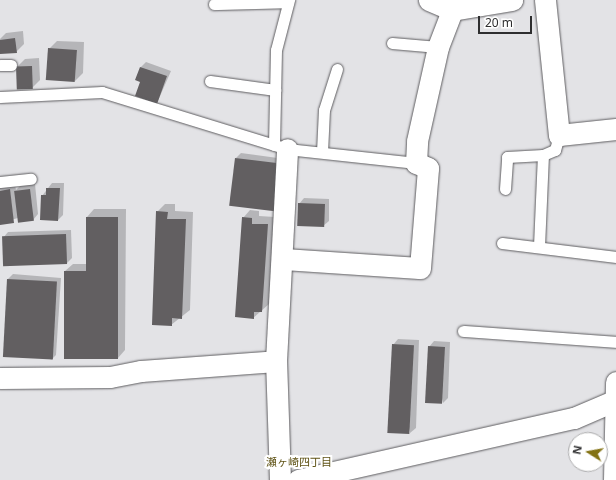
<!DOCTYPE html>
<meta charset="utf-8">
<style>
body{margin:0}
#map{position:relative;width:616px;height:480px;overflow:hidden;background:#e3e3e6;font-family:"Noto Sans","Noto Sans JP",sans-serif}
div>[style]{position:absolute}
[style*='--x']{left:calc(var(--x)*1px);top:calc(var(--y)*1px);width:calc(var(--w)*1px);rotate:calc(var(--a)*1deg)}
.shadow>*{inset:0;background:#0003}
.building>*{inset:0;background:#625f61;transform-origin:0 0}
.roads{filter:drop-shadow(0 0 1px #5e5d60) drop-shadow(0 0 1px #5e5d60)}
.lane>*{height:11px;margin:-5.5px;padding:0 5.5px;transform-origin:5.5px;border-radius:5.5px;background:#fff}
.street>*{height:21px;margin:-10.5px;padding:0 10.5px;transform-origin:10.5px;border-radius:10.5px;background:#fff}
span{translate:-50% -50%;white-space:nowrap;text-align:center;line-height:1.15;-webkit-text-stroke:4px #fff;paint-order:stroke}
.neighbourhood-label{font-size:11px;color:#605417}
.north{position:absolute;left:568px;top:432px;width:40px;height:40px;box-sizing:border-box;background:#fff;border:1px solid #ababac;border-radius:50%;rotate:281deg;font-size:11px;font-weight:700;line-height:16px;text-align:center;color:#2e2e2f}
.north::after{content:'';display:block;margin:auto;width:14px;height:18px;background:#837213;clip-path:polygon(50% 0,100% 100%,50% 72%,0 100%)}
.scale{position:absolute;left:478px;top:16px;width:54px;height:18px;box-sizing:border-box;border:2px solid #2e2e2f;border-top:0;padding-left:5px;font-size:12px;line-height:14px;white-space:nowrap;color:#2e2e2f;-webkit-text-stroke:3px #fff;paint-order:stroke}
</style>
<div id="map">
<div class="shadow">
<div style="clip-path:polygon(23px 31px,24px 44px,16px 52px,0 53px,0 39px,6px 33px)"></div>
<div style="clip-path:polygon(57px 41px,84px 42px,83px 73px,75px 81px,49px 49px)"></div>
<div style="clip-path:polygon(39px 58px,40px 80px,32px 88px,17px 67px,25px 59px)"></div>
<div style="clip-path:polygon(146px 62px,171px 71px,157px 103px,142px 81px,141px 67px)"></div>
<div style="clip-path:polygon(241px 153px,285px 159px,282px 204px,236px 158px)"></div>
<div style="clip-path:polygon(52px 183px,64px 183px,63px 215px,58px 220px,42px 196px)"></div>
<div style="clip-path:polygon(35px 184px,38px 214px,33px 220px,18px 218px,0 223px,0 186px,15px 185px,16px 190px,20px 186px)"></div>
<div style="clip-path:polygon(304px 198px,329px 199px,329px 221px,323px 226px,299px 204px)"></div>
<div style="clip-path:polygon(165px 204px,175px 204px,175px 211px,193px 212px,190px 310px,171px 325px,157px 212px)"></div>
<div style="clip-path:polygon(94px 209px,126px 209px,125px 350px,118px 358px,65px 271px,73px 264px,87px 264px,87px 217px)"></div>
<div style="clip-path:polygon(250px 210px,259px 211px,259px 216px,275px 217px,269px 304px,253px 318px,243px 218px)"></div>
<div style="clip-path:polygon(71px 230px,72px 258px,67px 263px,3px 238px,8px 232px)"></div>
<div style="clip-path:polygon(13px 274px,61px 278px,56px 355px,51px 360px,8px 279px)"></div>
<div style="clip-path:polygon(398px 339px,419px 340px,416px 428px,410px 433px,393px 345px)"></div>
<div style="clip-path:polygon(434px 341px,450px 342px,448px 398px,443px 403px,429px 347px)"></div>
</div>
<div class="building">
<div style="clip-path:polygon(15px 38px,17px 53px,0 54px,0 40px)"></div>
<div style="left:48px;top:48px;width:29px;height:32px;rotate:4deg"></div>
<div style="left:32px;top:66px;width:23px;height:16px;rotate:88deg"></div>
<div style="clip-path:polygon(140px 67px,167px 76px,157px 104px,135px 96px,140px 82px,135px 80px)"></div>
<div style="left:235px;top:158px;width:46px;height:48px;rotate:7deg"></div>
<div style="clip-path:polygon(46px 188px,60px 188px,58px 221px,40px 220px,41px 195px,46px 195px)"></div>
<div style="clip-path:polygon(10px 189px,14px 223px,0 225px,0 191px)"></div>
<div style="left:30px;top:189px;width:32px;height:16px;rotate:83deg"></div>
<div style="left:298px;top:203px;width:27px;height:23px;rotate:2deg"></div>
<div style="clip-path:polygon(156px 211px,168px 212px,167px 219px,186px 219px,182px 319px,172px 318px,172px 326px,152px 325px)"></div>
<div style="clip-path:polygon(86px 217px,118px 217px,118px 359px,64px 359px,64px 271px,86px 271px)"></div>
<div style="clip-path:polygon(242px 217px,252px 218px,252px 224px,268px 224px,262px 312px,254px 312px,254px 319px,235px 317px)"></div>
<div style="left:66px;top:234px;width:30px;height:64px;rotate:88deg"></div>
<div style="left:7px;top:279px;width:50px;height:78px;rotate:3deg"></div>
<div style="left:392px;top:344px;width:22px;height:89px;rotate:3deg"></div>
<div style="left:428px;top:346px;width:17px;height:57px;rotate:3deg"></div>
</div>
<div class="roads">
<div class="lane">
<div style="--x:214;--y:4;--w:74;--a:-1.5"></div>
<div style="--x:392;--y:43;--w:46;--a:5"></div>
<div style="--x:0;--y:65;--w:11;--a:0"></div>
<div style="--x:210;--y:81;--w:66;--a:7.9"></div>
<div style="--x:0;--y:97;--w:102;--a:-2.8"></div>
<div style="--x:102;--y:92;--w:194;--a:17.1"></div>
<div style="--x:287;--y:149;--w:130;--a:6.2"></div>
<div style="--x:274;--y:145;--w:95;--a:-88.8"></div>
<div style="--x:276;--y:50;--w:52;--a:-75.4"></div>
<div style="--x:322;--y:152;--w:42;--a:-87.3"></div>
<div style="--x:324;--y:110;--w:43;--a:-72.4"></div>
<div style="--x:0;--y:182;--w:31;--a:-6"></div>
<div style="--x:505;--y:189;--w:32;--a:-86"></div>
<div style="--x:507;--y:157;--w:36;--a:-3"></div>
<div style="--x:543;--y:155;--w:13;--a:-23"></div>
<div style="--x:555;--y:150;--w:16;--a:-75"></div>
<div style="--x:502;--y:243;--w:115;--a:7"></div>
<div style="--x:539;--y:246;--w:91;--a:-87.5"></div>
<div style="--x:463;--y:331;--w:153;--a:4.1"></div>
</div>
<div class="street">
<div style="--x:429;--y:0;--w:25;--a:23"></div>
<div style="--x:452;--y:10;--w:61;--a:-9.5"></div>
<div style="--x:545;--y:0;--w:136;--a:84.1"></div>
<div style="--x:559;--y:135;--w:57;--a:-6"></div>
<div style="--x:283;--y:259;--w:137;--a:3.8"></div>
<div style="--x:420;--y:268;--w:100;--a:-85.4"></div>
<div style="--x:428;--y:168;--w:13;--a:-157"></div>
<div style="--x:416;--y:163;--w:22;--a:-87"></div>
<div style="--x:417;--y:141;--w:96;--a:-77.4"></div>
<div style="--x:438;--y:47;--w:40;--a:-69"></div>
<div style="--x:0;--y:378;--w:110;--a:-0.5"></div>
<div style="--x:110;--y:377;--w:32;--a:-11"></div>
<div style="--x:141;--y:371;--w:135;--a:-4.2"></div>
<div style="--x:280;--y:480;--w:119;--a:-91.9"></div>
<div style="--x:276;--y:361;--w:212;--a:-87"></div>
<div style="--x:298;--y:480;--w:283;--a:-12.7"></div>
<div style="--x:574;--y:418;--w:46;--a:-23.2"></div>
<div style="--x:614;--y:480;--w:98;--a:-88.8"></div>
</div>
</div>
<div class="neighbourhood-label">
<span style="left:299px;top:462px">瀬ヶ崎四丁目</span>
</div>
<div class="north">N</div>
<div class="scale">20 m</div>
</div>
